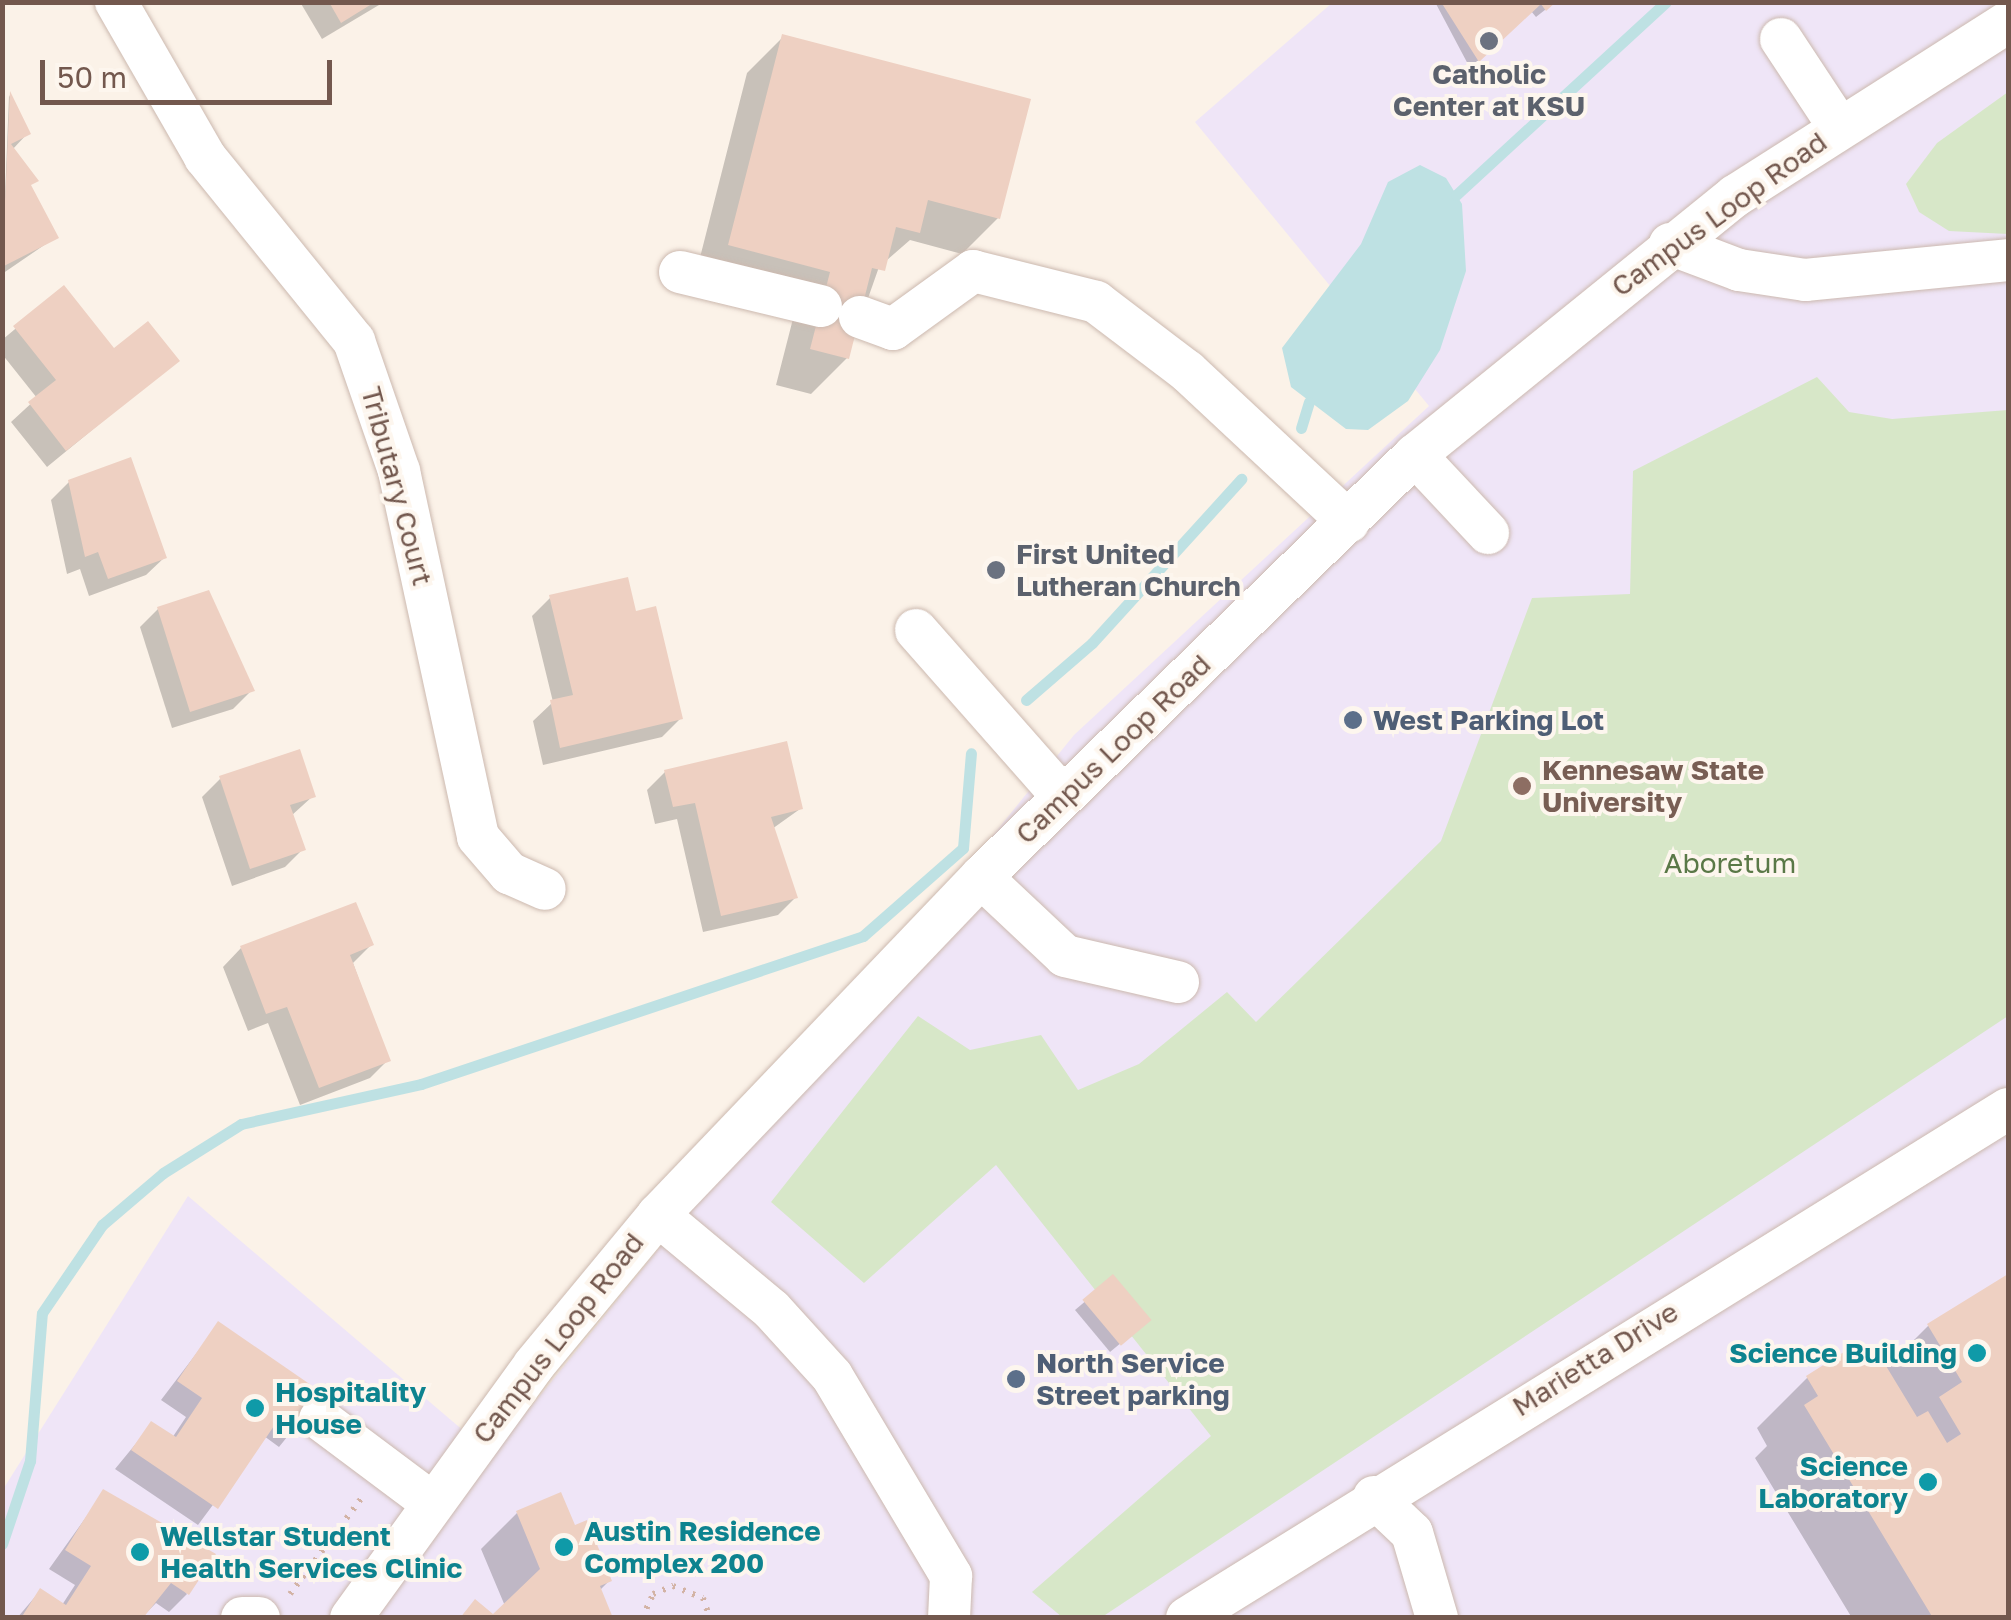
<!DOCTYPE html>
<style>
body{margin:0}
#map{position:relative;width:2011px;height:1620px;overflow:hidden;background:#fbf2e8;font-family:"Golos Text",sans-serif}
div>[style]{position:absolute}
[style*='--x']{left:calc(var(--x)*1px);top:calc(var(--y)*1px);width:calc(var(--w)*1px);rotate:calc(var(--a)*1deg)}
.education>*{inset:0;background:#efe5f7}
.green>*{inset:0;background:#d7e7c8}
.water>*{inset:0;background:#bee1e3}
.shadow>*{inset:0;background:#0003}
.stream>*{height:11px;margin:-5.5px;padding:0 5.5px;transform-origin:5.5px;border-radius:5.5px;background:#bee1e3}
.building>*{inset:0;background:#eed0c2;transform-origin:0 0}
.path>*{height:6px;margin-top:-3px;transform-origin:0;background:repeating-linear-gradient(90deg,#d3b3a5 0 2.5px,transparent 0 10.5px)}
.roads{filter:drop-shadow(0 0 2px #ccb9af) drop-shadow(0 0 2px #ccb9af)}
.minor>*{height:42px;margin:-21px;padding:0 21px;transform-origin:21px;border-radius:21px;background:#fff}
.dots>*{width:28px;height:28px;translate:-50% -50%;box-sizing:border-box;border:5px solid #fdf6ee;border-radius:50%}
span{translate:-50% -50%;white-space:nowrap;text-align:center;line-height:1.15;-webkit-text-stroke:8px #fdf6ee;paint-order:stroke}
.worship-label{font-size:28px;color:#5b616d;font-weight:700}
.left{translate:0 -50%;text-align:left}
.street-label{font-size:28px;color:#73584e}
.service-label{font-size:28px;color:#4e5e75;font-weight:700}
.education-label{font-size:28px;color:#785e54;font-weight:700}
.park-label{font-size:28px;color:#5a7847}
.culture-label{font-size:28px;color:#0d838f;font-weight:700}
.right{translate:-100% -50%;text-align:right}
.frame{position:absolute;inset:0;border:5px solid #73584e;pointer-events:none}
.scale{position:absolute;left:40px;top:60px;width:292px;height:45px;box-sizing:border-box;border:5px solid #73584e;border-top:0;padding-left:12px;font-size:30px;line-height:35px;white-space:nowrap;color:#73584e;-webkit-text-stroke:8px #fdf6ee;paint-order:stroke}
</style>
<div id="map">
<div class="education">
<div style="clip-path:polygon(1332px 3px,2008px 3px,2008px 1617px,3px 1617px,2px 1491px,188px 1196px,492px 1455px,1074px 735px,1429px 406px,1195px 122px)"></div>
</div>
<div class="green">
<div style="clip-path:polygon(2008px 92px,2008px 234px,1949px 231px,1919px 212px,1906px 184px,1937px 143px)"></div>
<div style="clip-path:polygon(1817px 377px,1849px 412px,1892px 419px,2008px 410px,2008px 1016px,1102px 1617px,1062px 1617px,1032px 1592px,1211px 1436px,996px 1165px,864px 1283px,771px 1202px,918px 1016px,970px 1050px,1041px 1035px,1078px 1090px,1139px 1064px,1227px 992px,1256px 1022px,1441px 841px,1532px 598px,1630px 594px,1633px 471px)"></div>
</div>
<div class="water">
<div style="clip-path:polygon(1420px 165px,1446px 178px,1462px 204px,1466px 271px,1440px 350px,1408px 401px,1368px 430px,1346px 429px,1291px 387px,1282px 348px,1361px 244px,1388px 182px)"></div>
</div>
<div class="shadow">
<div style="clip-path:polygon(300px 2px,384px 2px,322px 39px)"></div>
<div style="clip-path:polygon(1435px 2px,1555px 2px,1536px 17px,1531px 11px,1470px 68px)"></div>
<div style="clip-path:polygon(783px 37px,998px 218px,962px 254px,910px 240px,879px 267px,847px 358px,811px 394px,776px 385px,796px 307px,694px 281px,747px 73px)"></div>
<div style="clip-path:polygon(9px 95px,28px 133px,12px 150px,56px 237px,2px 274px)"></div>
<div style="clip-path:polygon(64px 288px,114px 352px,176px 361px,47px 467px,11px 422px,37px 398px,2px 354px,2px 340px)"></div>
<div style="clip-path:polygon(69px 482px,165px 557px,146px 575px,89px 596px,80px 569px,67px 574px,51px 500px)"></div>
<div style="clip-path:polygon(550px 598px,634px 614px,680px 719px,662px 737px,543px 765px,533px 721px,553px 702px,532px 616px)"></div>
<div style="clip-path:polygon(158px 609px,252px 690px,233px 709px,172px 728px,140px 627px)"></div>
<div style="clip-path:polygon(665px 772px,800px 809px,772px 829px,796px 897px,778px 915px,703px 932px,677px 819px,655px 824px,647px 790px)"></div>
<div style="clip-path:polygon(220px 779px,313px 796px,291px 816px,303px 849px,285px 867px,232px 886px,202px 797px)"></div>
<div style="clip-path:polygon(371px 945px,353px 963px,388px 1060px,370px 1078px,300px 1105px,268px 1023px,248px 1031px,223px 967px,241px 948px)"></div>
<div style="clip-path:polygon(2008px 1277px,2008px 1618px,1852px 1618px,1755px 1458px,1767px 1446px,1757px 1428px,1807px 1378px,1885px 1369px,1928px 1326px)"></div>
<div style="clip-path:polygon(1113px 1278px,1139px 1328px,1110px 1352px,1075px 1310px)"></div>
<div style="clip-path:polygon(218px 1325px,321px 1395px,279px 1447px,264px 1436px,198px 1525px,115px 1469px,152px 1424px,172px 1438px,186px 1417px,161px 1400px)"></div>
<div style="clip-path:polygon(104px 1492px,187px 1594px,169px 1612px,156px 1603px,141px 1618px,17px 1618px,40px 1591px,62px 1605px,75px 1585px,49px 1569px)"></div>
<div style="clip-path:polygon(517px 1513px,574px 1529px,609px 1581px,599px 1591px,611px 1618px,460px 1618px,475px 1602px,493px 1617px,505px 1606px,481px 1549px)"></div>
</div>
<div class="stream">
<div style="--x:1456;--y:195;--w:285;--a:-42.6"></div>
<div style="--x:1301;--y:428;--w:27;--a:-73"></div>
<div style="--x:1026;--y:700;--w:87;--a:-40.8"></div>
<div style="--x:1092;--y:643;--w:222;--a:-47.7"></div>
<div style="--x:2;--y:1544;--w:88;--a:-71.4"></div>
<div style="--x:30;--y:1461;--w:148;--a:-85.4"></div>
<div style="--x:42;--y:1313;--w:107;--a:-55.7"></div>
<div style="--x:102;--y:1225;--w:80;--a:-40.4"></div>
<div style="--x:163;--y:1173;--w:92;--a:-32.1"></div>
<div style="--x:241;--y:1124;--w:184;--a:-12.5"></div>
<div style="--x:421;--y:1084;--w:466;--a:-18.5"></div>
<div style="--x:863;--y:936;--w:133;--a:-41.3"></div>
<div style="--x:963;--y:848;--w:95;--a:-85.2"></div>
</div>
<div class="building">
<div style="clip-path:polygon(329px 2px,375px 2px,341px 23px)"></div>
<div style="clip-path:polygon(1441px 2px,1556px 2px,1546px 11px,1541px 4px,1479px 62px)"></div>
<div style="clip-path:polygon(782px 34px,1031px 99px,1000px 219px,928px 200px,920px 233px,896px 227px,885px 271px,872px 268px,849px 359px,810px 349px,830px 272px,728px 245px)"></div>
<div style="clip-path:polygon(10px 91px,31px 134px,11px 144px,39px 181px,31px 185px,59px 238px,2px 267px)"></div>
<div style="clip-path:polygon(64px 285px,114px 348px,148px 321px,180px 361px,66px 451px,28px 402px,56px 380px,13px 326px)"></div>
<div style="clip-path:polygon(131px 457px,167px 558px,108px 579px,98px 552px,85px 557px,68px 480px)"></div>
<div style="clip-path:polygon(628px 577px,636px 611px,656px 606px,683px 719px,560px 748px,550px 700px,573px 695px,549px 595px)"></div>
<div style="clip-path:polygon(209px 590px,255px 691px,190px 712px,157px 607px)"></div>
<div style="clip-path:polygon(787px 741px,803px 809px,771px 817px,798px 898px,721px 916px,695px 803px,673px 807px,664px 770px)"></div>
<div style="clip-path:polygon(300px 749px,316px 797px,290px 805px,306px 850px,250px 869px,219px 776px)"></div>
<div style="clip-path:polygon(356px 902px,374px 945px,350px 955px,391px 1061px,319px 1088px,287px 1007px,266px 1014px,240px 946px)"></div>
<div style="left:1113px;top:1274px;width:60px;height:40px;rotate:50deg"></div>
<div style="clip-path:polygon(2008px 1274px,2008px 1618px,1933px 1618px,1804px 1405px,1818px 1396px,1806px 1376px,1855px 1345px,1867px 1364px,1880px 1356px,1917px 1417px,1928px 1411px,1947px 1443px,1961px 1434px,1939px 1397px,1962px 1382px,1927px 1324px)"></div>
<div style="clip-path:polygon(218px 1321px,324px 1394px,300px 1430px,280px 1417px,218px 1509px,131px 1450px,151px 1421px,176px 1437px,202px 1398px,177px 1381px)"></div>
<div style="clip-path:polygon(103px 1489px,216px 1554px,189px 1595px,171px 1583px,143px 1618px,21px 1618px,40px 1588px,66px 1605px,91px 1566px,65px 1550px)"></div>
<div style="clip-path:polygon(561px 1492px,575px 1525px,587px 1520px,612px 1581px,600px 1586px,613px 1618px,460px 1618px,475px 1599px,493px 1614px,540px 1569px,516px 1511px)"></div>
</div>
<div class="path">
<div style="--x:290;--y:1594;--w:122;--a:-53.3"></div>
<div style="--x:642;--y:1618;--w:26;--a:-65"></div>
<div style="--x:653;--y:1594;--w:22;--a:-22"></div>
<div style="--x:673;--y:1586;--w:32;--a:22"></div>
<div style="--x:703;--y:1598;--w:21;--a:71"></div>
</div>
<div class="roads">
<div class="minor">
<div style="--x:116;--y:2;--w:179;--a:60.1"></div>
<div style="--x:205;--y:157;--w:237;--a:51"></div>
<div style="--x:354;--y:341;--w:138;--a:70.9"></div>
<div style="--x:399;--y:471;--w:374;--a:77.8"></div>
<div style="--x:478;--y:837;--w:48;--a:49.3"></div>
<div style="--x:509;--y:873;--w:39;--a:24"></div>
<div style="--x:1781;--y:39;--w:105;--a:56.6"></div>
<div style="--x:1670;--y:244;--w:74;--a:20.6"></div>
<div style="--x:1739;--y:270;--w:67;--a:8.6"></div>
<div style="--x:1805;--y:280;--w:204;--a:-5.6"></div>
<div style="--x:680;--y:272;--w:145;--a:13.6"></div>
<div style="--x:860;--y:317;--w:35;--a:20"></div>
<div style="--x:893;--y:329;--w:99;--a:-35.9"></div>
<div style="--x:973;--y:271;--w:127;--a:14.1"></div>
<div style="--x:1096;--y:302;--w:114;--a:37.2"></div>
<div style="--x:1187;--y:371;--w:221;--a:43"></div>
<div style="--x:1415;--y:455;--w:107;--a:46.9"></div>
<div style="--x:916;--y:630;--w:222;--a:48.6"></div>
<div style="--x:981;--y:877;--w:115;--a:43.2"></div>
<div style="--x:1065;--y:956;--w:116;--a:13"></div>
<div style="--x:658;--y:1215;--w:148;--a:39.8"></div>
<div style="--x:772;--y:1310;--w:89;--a:47.7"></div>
<div style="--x:832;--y:1376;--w:233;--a:59.2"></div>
<div style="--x:951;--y:1576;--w:42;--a:92.7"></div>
<div style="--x:320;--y:1419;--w:139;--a:36.8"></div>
<div style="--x:1374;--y:1497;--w:52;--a:43.5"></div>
<div style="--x:1412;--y:1533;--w:89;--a:73.6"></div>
<div style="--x:242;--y:1618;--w:17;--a:0"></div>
<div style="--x:351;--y:1618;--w:312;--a:-54.1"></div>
<div style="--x:534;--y:1365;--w:195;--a:-50.4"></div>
<div style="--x:658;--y:1215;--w:468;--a:-46.3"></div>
<div style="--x:981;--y:877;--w:605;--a:-44.2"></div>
<div style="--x:1415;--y:455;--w:412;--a:-39"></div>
<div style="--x:1735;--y:196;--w:324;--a:-32.5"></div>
<div style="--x:1187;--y:1618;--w:966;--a:-31.8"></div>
</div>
</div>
<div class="dots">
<div style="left:1489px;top:41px;background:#6b7280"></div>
<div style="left:996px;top:570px;background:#6b7280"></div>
<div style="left:1353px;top:720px;background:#5c6f8a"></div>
<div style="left:1522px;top:786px;background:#8d6e63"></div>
<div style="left:1977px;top:1353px;background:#0f9aa8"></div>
<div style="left:1016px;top:1379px;background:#5c6f8a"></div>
<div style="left:255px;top:1408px;background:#0f9aa8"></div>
<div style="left:1928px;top:1482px;background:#0f9aa8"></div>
<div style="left:564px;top:1547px;background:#0f9aa8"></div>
<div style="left:140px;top:1552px;background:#0f9aa8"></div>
</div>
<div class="worship-label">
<span style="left:1489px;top:90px">Catholic<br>Center at KSU</span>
<span class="left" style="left:1016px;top:570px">First United<br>Lutheran Church</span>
</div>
<div class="street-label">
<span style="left:1719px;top:214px;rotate:-36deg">Campus Loop Road</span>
<span style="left:397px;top:486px;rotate:75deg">Tributary Court</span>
<span style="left:1113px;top:749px;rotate:-44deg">Campus Loop Road</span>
<span style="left:558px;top:1338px;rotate:-52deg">Campus Loop Road</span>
<span style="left:1595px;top:1359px;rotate:-32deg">Marietta Drive</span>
</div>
<div class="service-label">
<span class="left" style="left:1373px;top:720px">West Parking Lot</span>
<span class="left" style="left:1036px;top:1379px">North Service<br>Street parking</span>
</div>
<div class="education-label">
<span class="left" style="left:1542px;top:786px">Kennesaw State<br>University</span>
</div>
<div class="park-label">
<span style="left:1730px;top:863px">Aboretum</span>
</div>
<div class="culture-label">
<span class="right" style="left:1957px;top:1353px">Science Building</span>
<span class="left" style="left:275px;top:1408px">Hospitality<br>House</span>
<span class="right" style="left:1908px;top:1482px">Science<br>Laboratory</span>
<span class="left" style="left:584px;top:1547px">Austin Residence<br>Complex 200</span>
<span class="left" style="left:160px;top:1552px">Wellstar Student<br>Health Services Clinic</span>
</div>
<div class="frame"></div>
<div class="scale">50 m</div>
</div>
